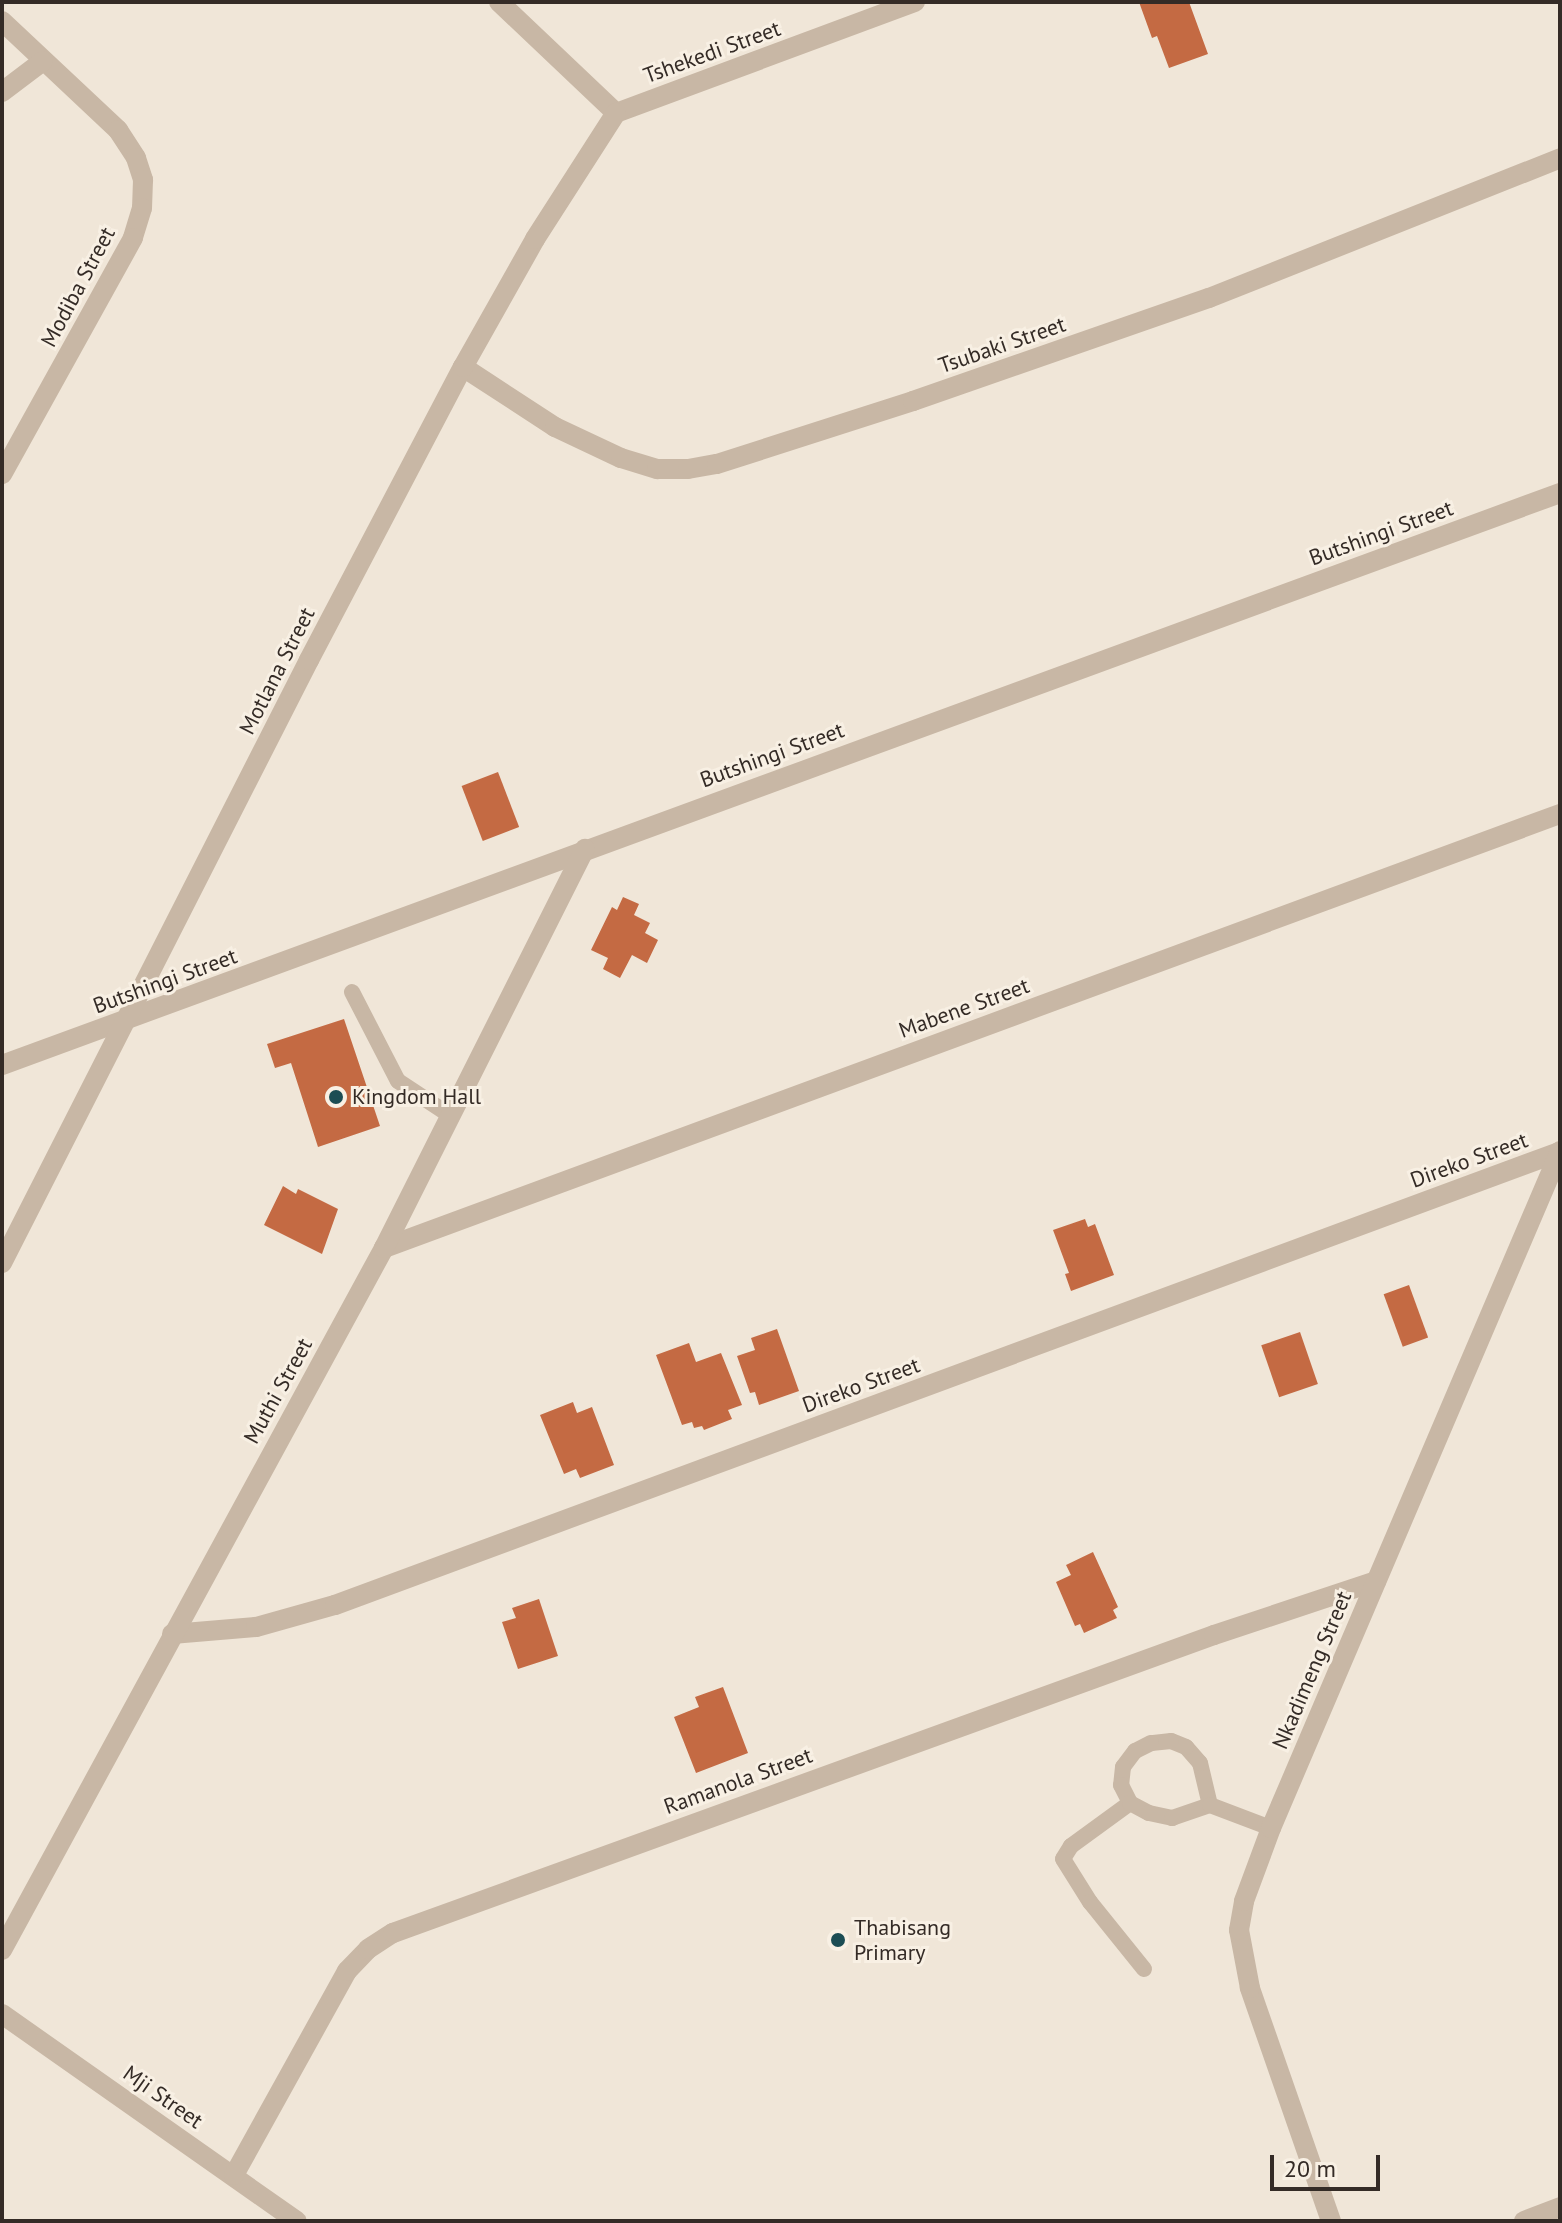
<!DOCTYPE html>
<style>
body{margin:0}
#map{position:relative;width:1562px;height:2223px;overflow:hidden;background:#f0e6d8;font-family:"PT Sans",sans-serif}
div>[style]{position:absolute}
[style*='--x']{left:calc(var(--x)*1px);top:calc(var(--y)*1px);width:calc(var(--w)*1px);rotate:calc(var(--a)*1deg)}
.building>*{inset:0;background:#c46a43;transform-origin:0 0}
.lane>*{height:16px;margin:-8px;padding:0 8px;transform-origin:8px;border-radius:8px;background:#c8b7a5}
.street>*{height:20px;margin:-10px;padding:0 10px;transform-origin:10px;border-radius:10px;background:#c8b7a5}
.dots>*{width:22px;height:22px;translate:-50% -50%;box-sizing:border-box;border:4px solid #f8f0e4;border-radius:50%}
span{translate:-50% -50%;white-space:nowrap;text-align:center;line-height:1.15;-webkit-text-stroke:6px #f8f0e4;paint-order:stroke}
.street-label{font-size:22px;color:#342b26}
.poi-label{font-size:22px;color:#342b26}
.left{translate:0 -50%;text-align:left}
.frame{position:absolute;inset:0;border:4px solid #342b26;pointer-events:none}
.scale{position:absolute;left:1270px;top:2155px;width:110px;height:36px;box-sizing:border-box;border:4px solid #342b26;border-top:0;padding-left:10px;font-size:24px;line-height:28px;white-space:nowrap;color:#342b26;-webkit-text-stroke:6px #f8f0e4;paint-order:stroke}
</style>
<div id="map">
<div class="building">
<div style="clip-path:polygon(1139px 2px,1189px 2px,1208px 54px,1169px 68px,1157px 36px,1152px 38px)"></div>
<div style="left:498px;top:772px;width:59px;height:39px;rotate:69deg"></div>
<div style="clip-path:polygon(623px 897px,639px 904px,634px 915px,650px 923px,645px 933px,658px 940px,647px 963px,632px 955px,620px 978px,603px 969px,608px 958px,591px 950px,612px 907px,617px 910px)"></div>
<div style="clip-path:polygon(344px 1019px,380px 1126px,318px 1147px,291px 1063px,275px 1068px,267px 1044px)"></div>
<div style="clip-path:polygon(283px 1186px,296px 1194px,298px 1189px,338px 1209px,322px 1254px,264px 1225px)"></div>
<div style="clip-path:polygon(1085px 1219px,1088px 1227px,1095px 1224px,1114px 1275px,1071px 1291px,1065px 1274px,1069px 1273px,1053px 1230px)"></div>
<div style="left:1409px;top:1285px;width:56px;height:27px;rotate:70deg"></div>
<div style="clip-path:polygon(777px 1329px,799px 1391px,759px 1405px,755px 1392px,750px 1393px,737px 1356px,755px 1350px,751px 1338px)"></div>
<div style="left:1300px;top:1332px;width:55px;height:41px;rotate:71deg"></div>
<div style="clip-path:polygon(689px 1343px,696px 1362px,721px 1353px,742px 1405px,728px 1410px,732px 1419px,704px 1430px,702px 1426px,694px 1428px,692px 1422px,682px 1425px,656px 1355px)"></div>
<div style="clip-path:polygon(573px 1402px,577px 1413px,592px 1407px,614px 1465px,580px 1478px,576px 1469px,564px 1474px,540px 1415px)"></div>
<div style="clip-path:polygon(1093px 1552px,1118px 1607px,1113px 1610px,1117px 1618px,1084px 1633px,1080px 1624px,1075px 1626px,1056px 1582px,1071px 1575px,1066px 1565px)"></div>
<div style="clip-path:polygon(539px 1599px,558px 1656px,518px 1669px,502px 1622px,516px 1618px,512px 1608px)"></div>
<div style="clip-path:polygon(723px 1687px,748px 1753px,696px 1773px,674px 1717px,699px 1707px,695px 1697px)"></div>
</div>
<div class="lane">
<div style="--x:352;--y:992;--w:100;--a:62.7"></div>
<div style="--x:398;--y:1081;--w:64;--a:33.4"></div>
<div style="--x:1130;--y:1803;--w:73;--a:143.9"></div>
<div style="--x:1071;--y:1846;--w:15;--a:122"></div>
<div style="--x:1063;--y:1859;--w:51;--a:57.9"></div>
<div style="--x:1090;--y:1902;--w:86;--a:51.1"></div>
<div style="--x:1210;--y:1805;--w:43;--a:-103.4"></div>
<div style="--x:1200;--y:1763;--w:21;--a:-131"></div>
<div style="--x:1186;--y:1747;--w:16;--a:-158"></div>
<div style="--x:1171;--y:1741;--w:20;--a:174"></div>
<div style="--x:1151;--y:1743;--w:18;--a:153"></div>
<div style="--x:1135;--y:1751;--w:20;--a:127"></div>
<div style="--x:1123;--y:1767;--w:18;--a:96"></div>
<div style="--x:1121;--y:1785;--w:20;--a:63"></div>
<div style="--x:1130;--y:1803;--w:21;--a:28"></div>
<div style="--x:1149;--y:1813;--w:24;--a:12"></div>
<div style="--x:1172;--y:1818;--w:40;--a:-18.9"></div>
<div style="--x:1210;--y:1805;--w:65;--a:20.7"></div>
</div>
<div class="street">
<div style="--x:499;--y:2;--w:161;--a:43.5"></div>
<div style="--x:2;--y:21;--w:159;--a:43.2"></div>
<div style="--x:118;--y:130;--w:33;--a:57"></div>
<div style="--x:136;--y:158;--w:23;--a:72"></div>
<div style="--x:143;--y:180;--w:28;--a:92"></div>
<div style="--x:142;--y:208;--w:31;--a:107"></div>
<div style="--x:133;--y:238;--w:270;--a:119"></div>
<div style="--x:2;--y:92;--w:51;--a:-37.1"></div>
<div style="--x:616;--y:113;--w:319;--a:-20.4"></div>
<div style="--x:463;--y:367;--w:110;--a:33.1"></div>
<div style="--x:555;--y:427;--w:73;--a:25.2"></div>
<div style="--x:621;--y:458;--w:38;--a:17"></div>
<div style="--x:657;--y:469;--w:31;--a:0"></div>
<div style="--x:688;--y:469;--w:29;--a:-10"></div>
<div style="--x:717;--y:464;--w:206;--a:-17.8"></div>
<div style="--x:913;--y:401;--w:313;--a:-19.2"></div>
<div style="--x:1209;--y:298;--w:378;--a:-21.7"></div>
<div style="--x:2;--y:1065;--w:1660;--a:-20.16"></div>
<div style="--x:384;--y:1248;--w:1254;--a:-20.26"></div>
<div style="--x:2;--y:1263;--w:677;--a:-63.02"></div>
<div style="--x:309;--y:660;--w:331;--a:-62.3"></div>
<div style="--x:463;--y:367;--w:147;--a:-60.6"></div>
<div style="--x:535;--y:239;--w:150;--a:-57.3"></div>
<div style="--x:172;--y:1634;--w:84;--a:-4.8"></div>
<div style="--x:256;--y:1627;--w:82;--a:-15.6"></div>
<div style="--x:335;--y:1605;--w:1305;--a:-20.31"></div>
<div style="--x:2;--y:1950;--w:799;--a:-61.45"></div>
<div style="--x:384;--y:1248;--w:447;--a:-63.3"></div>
<div style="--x:2;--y:2014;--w:360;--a:35.1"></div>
<div style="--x:234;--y:2175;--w:233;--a:-61"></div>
<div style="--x:347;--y:1971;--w:30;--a:-46"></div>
<div style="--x:368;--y:1949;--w:30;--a:-33"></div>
<div style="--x:393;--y:1933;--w:873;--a:-19.95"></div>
<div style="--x:1214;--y:1635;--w:171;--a:-18.4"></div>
<div style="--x:1331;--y:2221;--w:247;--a:-109.2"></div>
<div style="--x:1250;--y:1988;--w:59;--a:-100.7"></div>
<div style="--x:1239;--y:1930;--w:29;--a:-80"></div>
<div style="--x:1244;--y:1901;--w:78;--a:-69.7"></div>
<div style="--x:1271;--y:1828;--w:736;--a:-66.88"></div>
<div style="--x:1524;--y:2221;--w:39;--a:-21"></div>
</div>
<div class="dots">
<div style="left:336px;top:1097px;background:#1c4d54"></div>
<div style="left:838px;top:1940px;background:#1c4d54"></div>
</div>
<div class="street-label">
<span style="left:712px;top:52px;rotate:-20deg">Tshekedi Street</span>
<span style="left:78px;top:287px;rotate:-62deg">Modiba Street</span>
<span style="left:1002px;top:345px;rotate:-19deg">Tsubaki Street</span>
<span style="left:1381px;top:533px;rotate:-20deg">Butshingi Street</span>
<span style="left:277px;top:671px;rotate:-63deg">Motlana Street</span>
<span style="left:772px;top:755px;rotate:-20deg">Butshingi Street</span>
<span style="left:165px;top:981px;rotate:-20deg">Butshingi Street</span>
<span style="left:964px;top:1008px;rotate:-20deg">Mabene Street</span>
<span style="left:1469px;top:1160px;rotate:-20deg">Direko Street</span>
<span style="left:861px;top:1385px;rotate:-20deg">Direko Street</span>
<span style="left:278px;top:1391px;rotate:-61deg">Muthi Street</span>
<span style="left:1312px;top:1670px;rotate:-67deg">Nkadimeng Street</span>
<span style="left:738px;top:1781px;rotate:-20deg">Ramanola Street</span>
<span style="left:163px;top:2097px;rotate:35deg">Mji Street</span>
</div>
<div class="poi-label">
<span class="left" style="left:352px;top:1097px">Kingdom Hall</span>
<span class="left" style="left:854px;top:1940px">Thabisang<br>Primary</span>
</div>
<div class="frame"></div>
<div class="scale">20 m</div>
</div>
